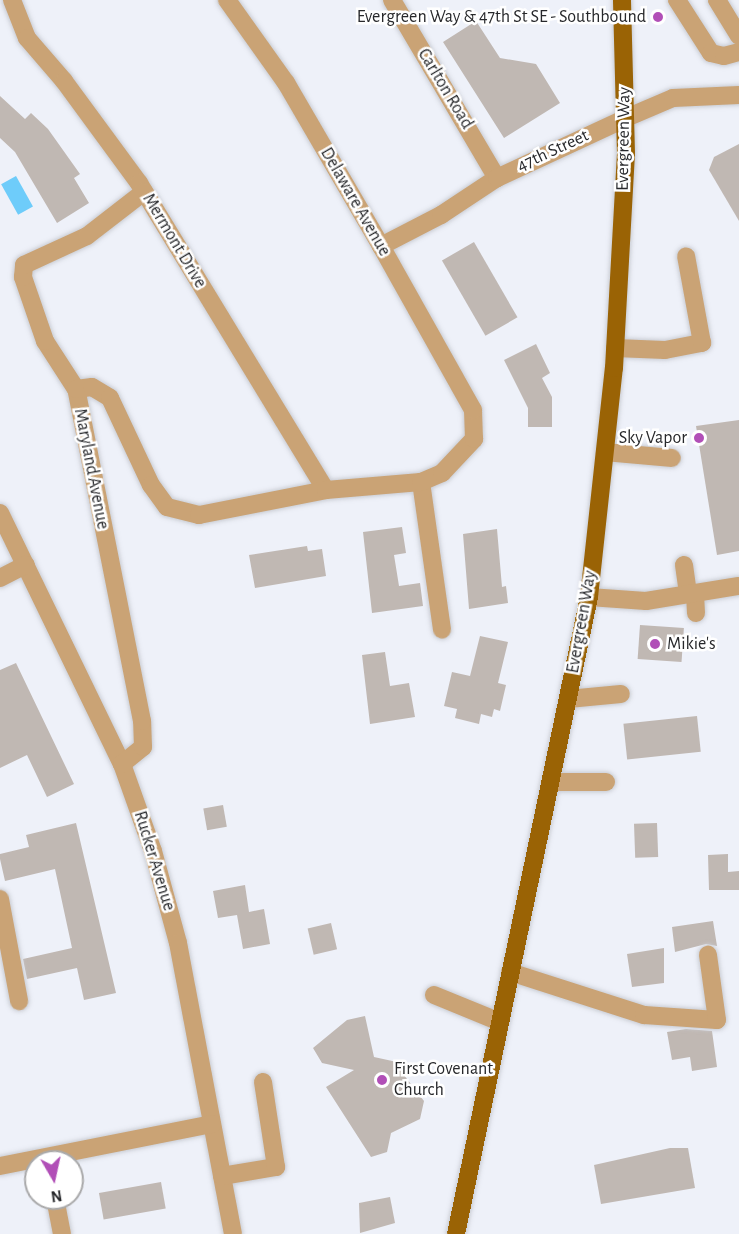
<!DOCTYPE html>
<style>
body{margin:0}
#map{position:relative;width:739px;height:1234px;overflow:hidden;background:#eef1f9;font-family:"Alegreya Sans",sans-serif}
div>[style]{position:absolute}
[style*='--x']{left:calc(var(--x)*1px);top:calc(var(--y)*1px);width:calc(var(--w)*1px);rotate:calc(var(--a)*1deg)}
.water>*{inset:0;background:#6eccfa;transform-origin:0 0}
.building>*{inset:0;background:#c0b8b3;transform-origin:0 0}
.roads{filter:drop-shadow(0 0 2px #cacdd4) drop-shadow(0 0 2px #cacdd4)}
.minor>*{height:18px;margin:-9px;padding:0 9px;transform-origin:9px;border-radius:9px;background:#caa375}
.major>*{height:18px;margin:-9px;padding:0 9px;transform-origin:9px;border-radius:9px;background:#9a6305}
.dots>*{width:16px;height:16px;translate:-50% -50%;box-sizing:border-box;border:3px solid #fff;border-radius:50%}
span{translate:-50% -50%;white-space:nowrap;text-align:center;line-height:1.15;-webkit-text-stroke:5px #fff;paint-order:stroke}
.poi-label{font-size:18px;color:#27282b}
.right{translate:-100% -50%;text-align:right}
.left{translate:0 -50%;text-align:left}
.street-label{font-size:18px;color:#27282b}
.north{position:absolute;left:24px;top:1150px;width:60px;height:60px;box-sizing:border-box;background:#fff;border:2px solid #a9a9aa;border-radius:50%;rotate:171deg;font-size:16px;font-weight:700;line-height:24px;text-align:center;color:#27282b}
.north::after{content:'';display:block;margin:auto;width:21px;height:27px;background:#b14fb7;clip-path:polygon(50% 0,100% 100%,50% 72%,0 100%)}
</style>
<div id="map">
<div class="water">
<div style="left:16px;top:176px;width:35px;height:17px;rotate:61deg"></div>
</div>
<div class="building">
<div style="clip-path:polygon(476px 21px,500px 58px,536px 64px,560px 103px,504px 138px,443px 42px)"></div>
<div style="clip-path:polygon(0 96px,25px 119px,31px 113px,48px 129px,80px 174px,74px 178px,89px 203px,57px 223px,15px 152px,0 138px)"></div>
<div style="clip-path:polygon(739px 144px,739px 221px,709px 170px,714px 157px)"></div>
<div style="left:474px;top:242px;width:87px;height:37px;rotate:60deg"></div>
<div style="clip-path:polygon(536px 344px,550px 373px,542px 378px,552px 397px,552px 427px,528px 427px,528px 408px,504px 360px)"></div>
<div style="clip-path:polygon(739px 420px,739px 551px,717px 555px,696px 426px)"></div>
<div style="clip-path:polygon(402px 527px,406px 553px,394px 555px,399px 586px,420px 583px,423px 606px,372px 613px,363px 532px)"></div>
<div style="clip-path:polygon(497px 529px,502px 587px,506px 586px,508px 603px,469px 609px,463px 534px)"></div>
<div style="clip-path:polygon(307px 546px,308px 551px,322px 549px,326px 576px,255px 588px,249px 555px)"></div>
<div style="left:640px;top:625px;width:44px;height:34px;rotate:4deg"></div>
<div style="clip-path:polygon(480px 636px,508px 642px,498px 683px,506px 685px,500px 711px,494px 709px,492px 717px,481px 714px,479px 724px,455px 718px,457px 709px,444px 706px,452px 672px,470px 676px)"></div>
<div style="clip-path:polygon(385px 652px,390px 686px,409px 683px,415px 717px,370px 724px,362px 655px)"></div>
<div style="clip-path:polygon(16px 663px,74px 784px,47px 797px,27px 755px,0 768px,0 670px)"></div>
<div style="left:697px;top:716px;width:36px;height:74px;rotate:84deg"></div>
<div style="left:223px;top:805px;width:22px;height:20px;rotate:80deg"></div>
<div style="clip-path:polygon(76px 823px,116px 993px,84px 1000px,77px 968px,27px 979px,23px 959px,72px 948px,55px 869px,5px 881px,0 859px,0 854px,29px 847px,26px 835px)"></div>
<div style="left:657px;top:823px;width:34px;height:23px;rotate:88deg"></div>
<div style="clip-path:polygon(728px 854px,728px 872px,739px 871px,739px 890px,709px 890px,708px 855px)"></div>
<div style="clip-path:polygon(245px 885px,249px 912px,264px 909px,270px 944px,243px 949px,237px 915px,218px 918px,213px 891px)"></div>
<div style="clip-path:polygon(713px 921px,717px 946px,706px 944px,675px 952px,672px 927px)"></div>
<div style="left:331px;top:923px;width:27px;height:24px;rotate:77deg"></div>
<div style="clip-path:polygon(664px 948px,664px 983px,632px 987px,627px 954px)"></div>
<div style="clip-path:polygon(365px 1016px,374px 1057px,406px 1064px,404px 1075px,424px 1101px,420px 1119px,391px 1133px,387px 1152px,371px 1157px,326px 1087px,354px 1070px,322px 1063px,313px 1048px,347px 1020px)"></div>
<div style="clip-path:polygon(686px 1029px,712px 1031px,717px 1067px,692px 1071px,690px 1057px,672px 1060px,667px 1032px)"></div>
<div style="clip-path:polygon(670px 1148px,688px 1148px,695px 1188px,601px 1204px,594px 1165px)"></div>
<div style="left:161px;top:1182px;width:27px;height:63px;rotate:80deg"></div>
<div style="clip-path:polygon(390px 1197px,395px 1223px,360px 1233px,359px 1203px)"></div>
</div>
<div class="roads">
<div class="minor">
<div style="--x:12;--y:0;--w:41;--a:68.5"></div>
<div style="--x:27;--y:38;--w:57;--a:49.3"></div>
<div style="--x:64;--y:81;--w:127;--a:53.7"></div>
<div style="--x:139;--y:183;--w:359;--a:58.7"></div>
<div style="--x:392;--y:0;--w:207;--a:59.5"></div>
<div style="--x:677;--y:0;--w:63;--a:57.3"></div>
<div style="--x:711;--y:53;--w:13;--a:13"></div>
<div style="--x:724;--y:56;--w:16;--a:-15"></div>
<div style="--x:717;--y:0;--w:42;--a:58.6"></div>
<div style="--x:381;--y:246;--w:68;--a:-27.3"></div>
<div style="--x:441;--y:215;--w:67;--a:-33.5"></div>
<div style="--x:497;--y:178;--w:142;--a:-24.9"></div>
<div style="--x:626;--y:118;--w:51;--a:-23.1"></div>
<div style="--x:673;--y:98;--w:66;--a:-2.6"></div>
<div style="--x:615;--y:348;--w:50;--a:2.3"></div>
<div style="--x:665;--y:350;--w:38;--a:-11"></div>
<div style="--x:702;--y:343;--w:88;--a:-100.4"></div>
<div style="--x:76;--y:389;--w:57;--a:-122.9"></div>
<div style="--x:45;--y:341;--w:68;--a:-109"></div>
<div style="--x:23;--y:277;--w:12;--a:-85"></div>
<div style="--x:24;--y:265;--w:69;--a:-24.7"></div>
<div style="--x:87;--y:236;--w:72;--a:-37.7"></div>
<div style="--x:605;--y:452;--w:67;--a:5.1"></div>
<div style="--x:421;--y:482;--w:149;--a:81.9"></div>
<div style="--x:0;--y:513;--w:279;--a:64.1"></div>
<div style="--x:122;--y:764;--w:92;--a:70.4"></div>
<div style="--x:153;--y:851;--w:95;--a:74.8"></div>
<div style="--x:178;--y:943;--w:296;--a:79.3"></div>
<div style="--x:684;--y:565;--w:29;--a:82"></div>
<div style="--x:0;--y:578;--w:29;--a:-27"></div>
<div style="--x:695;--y:594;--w:19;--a:87"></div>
<div style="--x:589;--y:597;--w:57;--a:4"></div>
<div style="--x:646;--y:601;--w:94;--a:-9.2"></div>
<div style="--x:568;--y:699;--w:53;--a:-5.4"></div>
<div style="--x:122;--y:764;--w:27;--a:-39"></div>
<div style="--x:143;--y:747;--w:26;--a:-92"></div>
<div style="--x:142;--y:721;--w:338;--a:-101.2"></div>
<div style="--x:76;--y:389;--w:16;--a:-7"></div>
<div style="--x:92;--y:387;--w:21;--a:31"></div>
<div style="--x:110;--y:398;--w:96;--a:64.8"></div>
<div style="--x:151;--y:485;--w:27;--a:54"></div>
<div style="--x:167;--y:507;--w:33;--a:14"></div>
<div style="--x:199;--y:515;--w:129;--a:-11.1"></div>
<div style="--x:326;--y:490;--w:95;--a:-4.8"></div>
<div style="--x:421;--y:482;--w:23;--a:-23"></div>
<div style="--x:442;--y:473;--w:47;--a:-46.7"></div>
<div style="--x:474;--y:439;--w:29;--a:-92"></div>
<div style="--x:473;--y:410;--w:188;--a:-119.3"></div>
<div style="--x:381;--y:246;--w:189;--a:-120.2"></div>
<div style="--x:286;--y:83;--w:102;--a:-125.4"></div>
<div style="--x:551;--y:782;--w:55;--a:0"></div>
<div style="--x:0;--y:899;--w:104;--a:79.4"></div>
<div style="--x:510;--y:972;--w:141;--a:17.8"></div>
<div style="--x:644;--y:1015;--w:73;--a:3.9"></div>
<div style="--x:717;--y:1020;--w:66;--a:-97.9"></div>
<div style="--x:434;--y:995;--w:71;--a:22.2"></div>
<div style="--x:0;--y:1166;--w:216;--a:-11.2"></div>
<div style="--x:222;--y:1176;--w:55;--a:-9.5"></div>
<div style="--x:276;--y:1167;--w:86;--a:-98.7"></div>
<div style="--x:55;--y:1198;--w:37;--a:79"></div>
</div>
<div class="major">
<div style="--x:456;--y:1234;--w:651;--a:-78.21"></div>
<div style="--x:589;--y:597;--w:230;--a:-83.8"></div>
<div style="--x:614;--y:368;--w:214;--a:-86.8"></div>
<div style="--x:626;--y:154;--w:154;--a:-91.5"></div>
</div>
</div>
<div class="dots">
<div style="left:658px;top:17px;background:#b14fb7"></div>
<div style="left:699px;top:438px;background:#b14fb7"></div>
<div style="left:655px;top:644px;background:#b14fb7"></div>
<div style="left:382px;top:1080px;background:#b14fb7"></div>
</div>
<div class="poi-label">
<span class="right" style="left:646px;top:17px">Evergreen Way &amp; 47th St SE - Southbound</span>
<span class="right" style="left:687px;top:438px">Sky Vapor</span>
<span class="left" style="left:667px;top:644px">Mikie's</span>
<span class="left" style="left:394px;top:1080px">First Covenant<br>Church</span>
</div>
<div class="street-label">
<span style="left:445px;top:89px;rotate:59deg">Carlton Road</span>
<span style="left:624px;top:139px;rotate:-89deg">Evergreen Way</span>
<span style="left:553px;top:151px;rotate:-25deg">47th Street</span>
<span style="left:355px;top:202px;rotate:60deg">Delaware Avenue</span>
<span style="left:174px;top:241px;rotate:59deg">Mermont Drive</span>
<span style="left:91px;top:469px;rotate:79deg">Maryland Avenue</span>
<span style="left:582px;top:622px;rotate:-80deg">Evergreen Way</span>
<span style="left:154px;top:861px;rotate:73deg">Rucker Avenue</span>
</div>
<div class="north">N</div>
</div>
